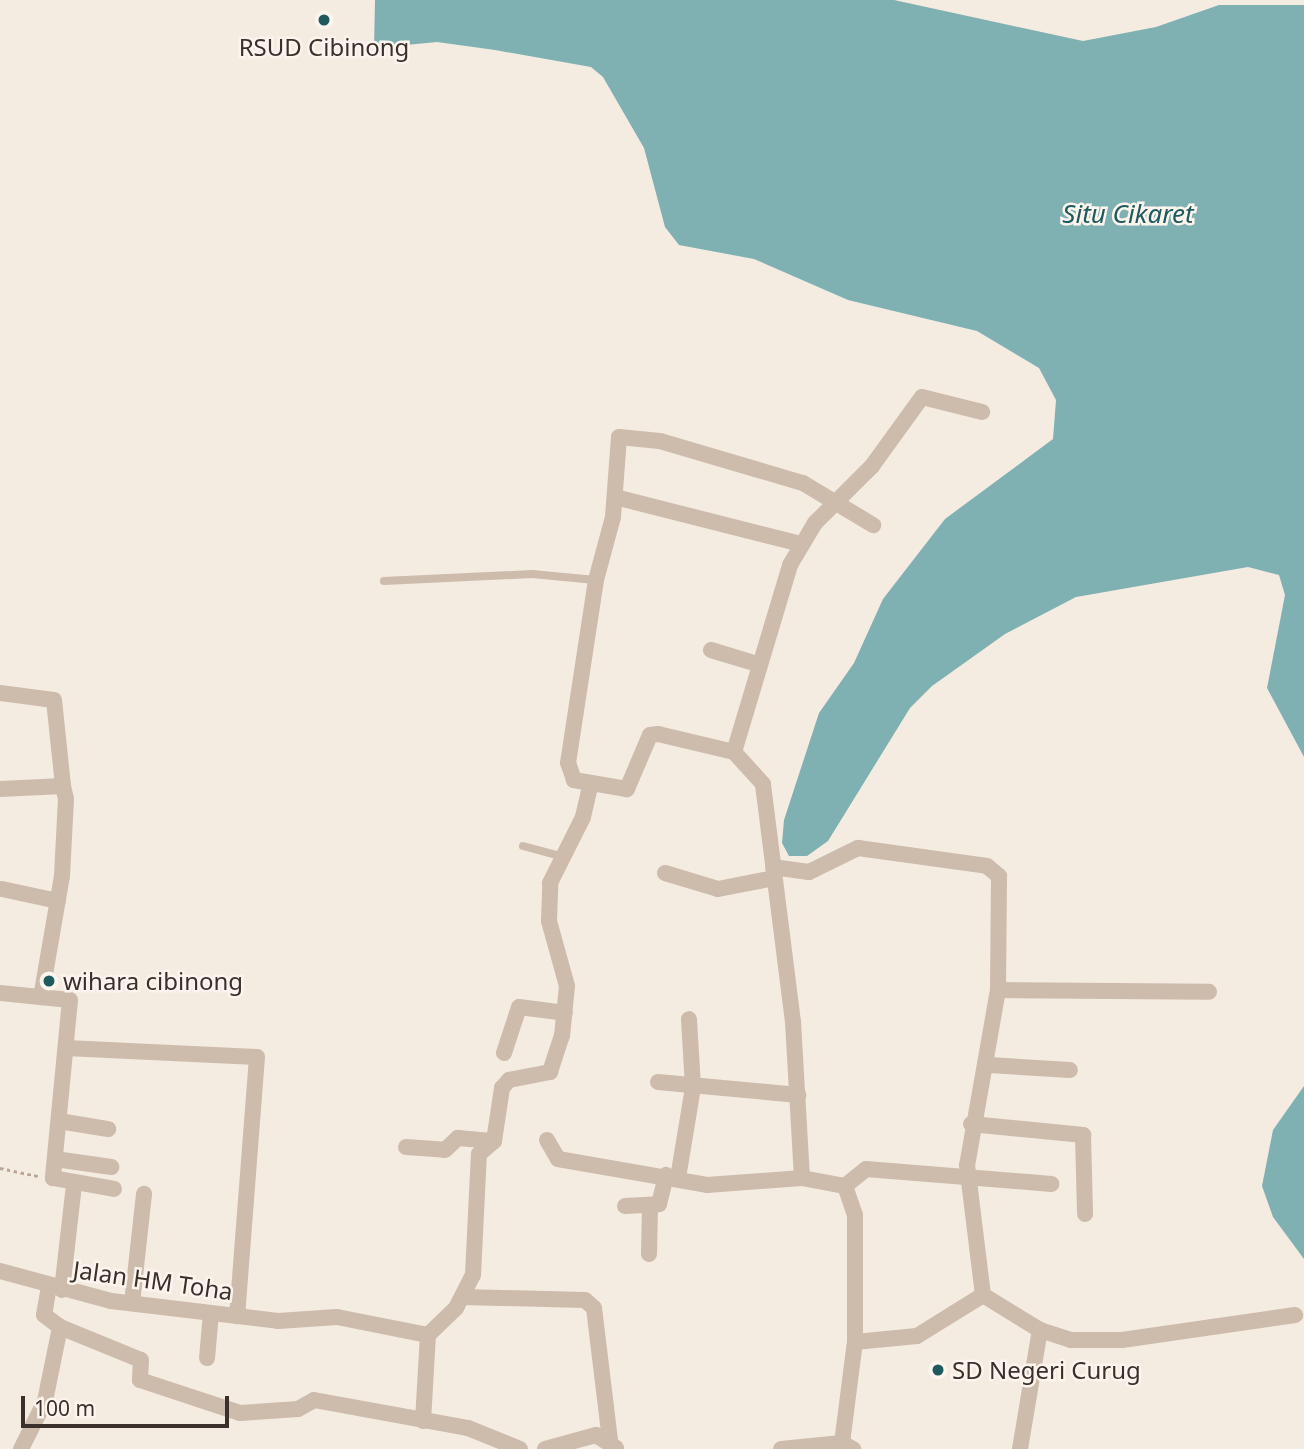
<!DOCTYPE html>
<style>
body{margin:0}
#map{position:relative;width:1304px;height:1449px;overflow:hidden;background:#f4ebe1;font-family:"Noto Sans",sans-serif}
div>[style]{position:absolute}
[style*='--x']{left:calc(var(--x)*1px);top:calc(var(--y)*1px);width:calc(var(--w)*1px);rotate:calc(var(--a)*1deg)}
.water>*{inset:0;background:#7fb0b2}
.path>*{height:2.5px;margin-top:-1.25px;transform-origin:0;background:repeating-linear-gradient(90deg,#b9a596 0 3.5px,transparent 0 7px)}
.service>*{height:8px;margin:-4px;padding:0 4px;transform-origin:4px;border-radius:4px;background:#cdbbac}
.minor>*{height:16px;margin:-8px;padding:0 8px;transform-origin:8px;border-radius:8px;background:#cdbbac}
.dots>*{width:19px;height:19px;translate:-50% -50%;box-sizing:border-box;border:4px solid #fbf5ee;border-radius:50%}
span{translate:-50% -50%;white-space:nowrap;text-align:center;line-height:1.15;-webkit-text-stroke:5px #fbf5ee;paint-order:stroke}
.poi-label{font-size:24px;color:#3b302b}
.left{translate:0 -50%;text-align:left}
.street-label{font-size:24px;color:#3b302b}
.water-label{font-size:26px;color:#1f5a5e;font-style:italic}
.scale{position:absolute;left:21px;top:1396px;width:208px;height:32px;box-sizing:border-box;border:4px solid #3b302b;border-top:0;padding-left:9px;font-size:21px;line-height:24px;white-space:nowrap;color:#3b302b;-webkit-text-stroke:5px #fbf5ee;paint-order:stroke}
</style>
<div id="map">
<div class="water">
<div style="clip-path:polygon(375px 0,894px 0,1083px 41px,1156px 27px,1219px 5px,1304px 5px,1304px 757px,1267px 688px,1285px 595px,1279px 575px,1248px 567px,1076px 597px,1005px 634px,932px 686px,910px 708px,828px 841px,807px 856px,789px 856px,782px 843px,784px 820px,819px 713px,854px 663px,883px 599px,945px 519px,1053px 439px,1056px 400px,1039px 368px,977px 331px,848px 300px,754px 259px,679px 245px,665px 227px,644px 148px,603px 77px,591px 67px,495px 50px,437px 42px,374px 48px)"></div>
<div style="clip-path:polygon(1304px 1086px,1304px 1259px,1273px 1217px,1262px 1186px,1273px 1130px)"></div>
</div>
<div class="path">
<div style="--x:0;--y:1168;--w:39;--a:12"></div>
</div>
<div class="service">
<div style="--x:384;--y:581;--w:148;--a:-2.7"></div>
<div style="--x:532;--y:574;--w:64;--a:5.4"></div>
<div style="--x:523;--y:846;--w:38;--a:15"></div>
</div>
<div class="minor">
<div style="--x:615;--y:497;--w:192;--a:14.2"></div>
<div style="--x:711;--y:650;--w:48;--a:16.9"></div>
<div style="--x:0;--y:693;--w:54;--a:7.4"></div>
<div style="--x:54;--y:700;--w:86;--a:84"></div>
<div style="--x:734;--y:752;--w:195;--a:-73.3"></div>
<div style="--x:790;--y:565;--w:49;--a:-59.2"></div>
<div style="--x:815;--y:523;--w:81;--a:-45"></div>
<div style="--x:872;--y:466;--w:85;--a:-54.1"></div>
<div style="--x:922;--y:397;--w:62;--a:14"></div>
<div style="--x:0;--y:789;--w:63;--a:-2.7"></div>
<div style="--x:63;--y:786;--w:13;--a:77"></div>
<div style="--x:66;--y:799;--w:77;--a:93"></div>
<div style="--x:62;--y:876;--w:123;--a:99.8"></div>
<div style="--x:773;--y:867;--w:36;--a:8"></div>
<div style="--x:809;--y:872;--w:55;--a:-26.1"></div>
<div style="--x:858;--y:848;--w:130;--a:7.9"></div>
<div style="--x:987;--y:866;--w:16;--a:40"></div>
<div style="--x:999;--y:876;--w:114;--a:90.5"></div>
<div style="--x:998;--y:990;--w:178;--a:100"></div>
<div style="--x:967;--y:1165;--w:131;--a:83"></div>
<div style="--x:983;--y:1295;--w:67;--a:31.6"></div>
<div style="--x:1040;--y:1330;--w:33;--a:18"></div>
<div style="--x:1071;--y:1340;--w:51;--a:0"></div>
<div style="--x:1122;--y:1340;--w:175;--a:-8.2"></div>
<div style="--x:665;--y:873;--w:55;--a:16.8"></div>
<div style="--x:718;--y:889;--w:57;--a:-11.1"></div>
<div style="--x:2;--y:889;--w:57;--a:12.1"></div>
<div style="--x:998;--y:990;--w:211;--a:0.5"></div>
<div style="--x:0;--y:993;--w:70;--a:5.7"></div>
<div style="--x:70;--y:1000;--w:179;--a:95.5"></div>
<div style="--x:53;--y:1178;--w:62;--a:10.2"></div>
<div style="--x:66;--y:1048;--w:191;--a:2.7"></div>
<div style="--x:257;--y:1057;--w:260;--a:94.4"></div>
<div style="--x:504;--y:1053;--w:48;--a:-71.9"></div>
<div style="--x:519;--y:1007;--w:46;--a:7.4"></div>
<div style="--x:989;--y:1065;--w:81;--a:3.5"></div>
<div style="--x:658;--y:1082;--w:141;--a:5.3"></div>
<div style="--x:59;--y:1121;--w:50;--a:9.3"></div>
<div style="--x:971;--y:1124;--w:113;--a:5.6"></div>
<div style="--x:1083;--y:1135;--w:79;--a:88.5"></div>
<div style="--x:547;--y:1140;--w:22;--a:60"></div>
<div style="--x:558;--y:1159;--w:151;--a:9.9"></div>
<div style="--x:707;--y:1185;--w:95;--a:-4.2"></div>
<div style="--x:802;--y:1178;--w:44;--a:10.5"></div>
<div style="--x:845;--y:1186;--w:31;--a:71"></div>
<div style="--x:855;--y:1215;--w:127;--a:90"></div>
<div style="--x:855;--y:1342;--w:62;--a:-5.5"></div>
<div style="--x:917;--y:1336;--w:78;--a:-31.8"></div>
<div style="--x:406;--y:1147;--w:39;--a:4"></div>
<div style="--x:445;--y:1150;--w:18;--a:-43"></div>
<div style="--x:458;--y:1138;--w:36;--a:5"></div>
<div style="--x:55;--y:1159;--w:57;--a:8.1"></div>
<div style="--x:678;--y:1178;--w:92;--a:-80.6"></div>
<div style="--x:693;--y:1087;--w:68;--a:-93.4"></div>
<div style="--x:802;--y:1178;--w:156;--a:-93.3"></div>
<div style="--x:793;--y:1022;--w:240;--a:-97.2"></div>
<div style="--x:763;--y:784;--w:43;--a:-132.2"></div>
<div style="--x:734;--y:752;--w:78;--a:-166.7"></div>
<div style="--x:658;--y:734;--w:8;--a:173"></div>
<div style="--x:650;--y:735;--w:59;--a:113.1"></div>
<div style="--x:627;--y:789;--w:54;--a:-170.4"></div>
<div style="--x:574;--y:780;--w:18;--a:-109"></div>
<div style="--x:568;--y:763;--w:185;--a:-81.3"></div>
<div style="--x:596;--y:580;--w:65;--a:-74.9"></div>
<div style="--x:613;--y:517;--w:80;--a:-85.7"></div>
<div style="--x:619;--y:437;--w:41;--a:5.6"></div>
<div style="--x:660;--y:441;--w:149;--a:16.4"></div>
<div style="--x:803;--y:483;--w:82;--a:31"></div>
<div style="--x:845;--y:1186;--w:27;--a:-39"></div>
<div style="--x:866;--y:1169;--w:186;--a:4.6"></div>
<div style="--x:625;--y:1206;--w:34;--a:-3"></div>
<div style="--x:659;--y:1204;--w:30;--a:-76"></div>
<div style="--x:649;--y:1254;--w:47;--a:-88.8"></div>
<div style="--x:0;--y:1271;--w:115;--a:15.1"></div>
<div style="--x:111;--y:1301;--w:168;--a:6.8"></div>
<div style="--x:278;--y:1321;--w:59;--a:-3.9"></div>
<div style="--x:337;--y:1317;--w:93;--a:11.2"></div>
<div style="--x:62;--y:1290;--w:106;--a:-83.5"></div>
<div style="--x:463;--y:1297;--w:122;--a:1.4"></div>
<div style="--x:585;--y:1300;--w:12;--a:42"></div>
<div style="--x:594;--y:1308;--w:134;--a:83.1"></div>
<div style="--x:132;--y:1303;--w:110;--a:-83.7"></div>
<div style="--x:60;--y:1327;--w:87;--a:22.2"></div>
<div style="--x:141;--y:1360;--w:20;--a:93"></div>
<div style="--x:140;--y:1380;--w:105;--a:18.3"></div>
<div style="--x:240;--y:1413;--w:58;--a:-3.9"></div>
<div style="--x:298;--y:1409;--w:18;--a:-29"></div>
<div style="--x:314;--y:1400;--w:157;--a:10.3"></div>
<div style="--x:468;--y:1428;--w:56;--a:22"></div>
<div style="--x:428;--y:1335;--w:39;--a:-44"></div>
<div style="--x:456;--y:1308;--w:37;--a:-63"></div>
<div style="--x:473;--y:1275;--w:121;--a:-87.2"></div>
<div style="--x:479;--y:1154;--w:20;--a:-41"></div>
<div style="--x:494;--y:1141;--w:54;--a:-81.4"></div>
<div style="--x:502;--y:1088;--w:11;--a:-49"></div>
<div style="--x:509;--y:1080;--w:42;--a:-11"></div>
<div style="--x:550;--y:1072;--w:38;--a:-72"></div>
<div style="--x:562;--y:1036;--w:50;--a:-84.3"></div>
<div style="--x:567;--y:986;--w:67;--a:-105.5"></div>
<div style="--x:549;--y:921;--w:38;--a:-88"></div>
<div style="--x:550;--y:883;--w:74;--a:-63.4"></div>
<div style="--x:583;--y:817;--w:35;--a:-77"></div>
<div style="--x:207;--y:1358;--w:45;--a:-84.9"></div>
<div style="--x:423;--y:1421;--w:86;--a:-86.7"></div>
<div style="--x:842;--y:1443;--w:102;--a:-82.7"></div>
<div style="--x:21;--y:1449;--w:54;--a:-63.4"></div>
<div style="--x:45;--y:1401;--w:76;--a:-78.5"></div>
<div style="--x:60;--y:1327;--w:20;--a:-143"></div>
<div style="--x:44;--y:1315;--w:27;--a:-80"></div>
<div style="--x:545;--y:1449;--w:53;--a:-15.4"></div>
<div style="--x:596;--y:1435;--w:24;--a:33"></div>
<div style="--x:781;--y:1449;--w:61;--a:-5.6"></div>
<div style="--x:842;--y:1443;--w:13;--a:29"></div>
<div style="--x:1020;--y:1449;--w:121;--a:-80.5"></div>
</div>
<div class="dots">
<div style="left:324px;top:20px;background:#1f5a5e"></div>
<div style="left:49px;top:981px;background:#1f5a5e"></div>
<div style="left:938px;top:1370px;background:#1f5a5e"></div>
</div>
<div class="poi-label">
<span style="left:324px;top:47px">RSUD Cibinong</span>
<span class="left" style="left:63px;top:981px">wihara cibinong</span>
<span class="left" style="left:952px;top:1370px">SD Negeri Curug</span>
</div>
<div class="street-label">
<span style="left:153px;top:1280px;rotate:8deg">Jalan HM Toha</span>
</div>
<div class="water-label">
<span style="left:1128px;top:214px">Situ Cikaret</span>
</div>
<div class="scale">100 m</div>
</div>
